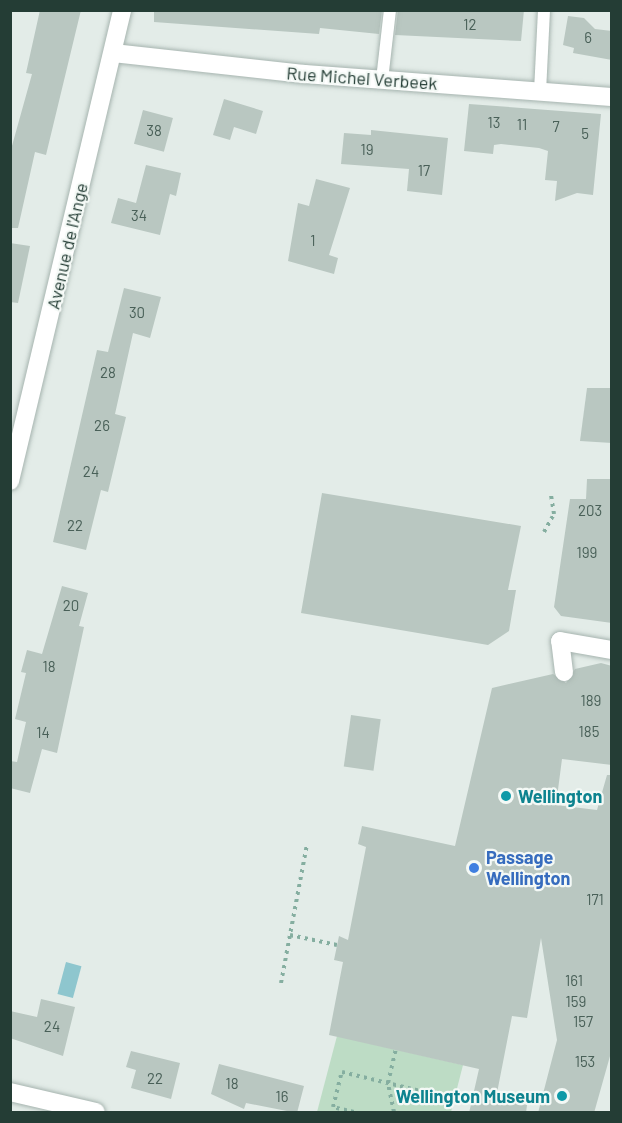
<!DOCTYPE html>
<style>
body{margin:0}
#map{position:relative;width:622px;height:1123px;overflow:hidden;background:#e3ece8;font-family:Barlow,sans-serif}
div>[style]{position:absolute}
[style*='--x']{left:calc(var(--x)*1px);top:calc(var(--y)*1px);width:calc(var(--w)*1px);rotate:calc(var(--a)*1deg)}
.green>*{inset:0;background:#bddcc5}
.water>*{inset:0;background:#8ec6ce;transform-origin:0 0}
.building>*{inset:0;background:#b9c7c1;transform-origin:0 0}
.path>*{height:4px;margin-top:-2px;transform-origin:0;background:repeating-linear-gradient(90deg,#85aea0 0 3px,transparent 0 7.5px)}
.roads{filter:drop-shadow(0 0 2px #a6b4af) drop-shadow(0 0 2px #a6b4af)}
.service>*{height:12px;margin:-6px;padding:0 6px;transform-origin:6px;border-radius:6px;background:#fff}
.pedestrian>*{height:18px;margin:-9px;padding:0 9px;transform-origin:9px;border-radius:9px;background:#fff}
.minor>*{height:18px;margin:-9px;padding:0 9px;transform-origin:9px;border-radius:9px;background:#fff}
.tertiary>*{height:18px;margin:-9px;padding:0 9px;transform-origin:9px;border-radius:9px;background:#fff}
.dots>*{width:16px;height:16px;translate:-50% -50%;box-sizing:border-box;border:3px solid #f4f9f6;border-radius:50%}
span{translate:-50% -50%;white-space:nowrap;text-align:center;line-height:1.15;-webkit-text-stroke:4.5px #f4f9f6;paint-order:stroke}
.number-label{font-size:15px;color:#496058}
.number-label span{-webkit-text-stroke-width:0}
.street-label{font-size:18px;color:#243d35}
.culture-label{font-size:18px;color:#0d838f;font-weight:700}
.left{translate:0 -50%;text-align:left}
.right{translate:-100% -50%;text-align:right}
.shop-label{font-size:18px;color:#366cbe;font-weight:700}
.frame{position:absolute;inset:0;border:12px solid #243d35;pointer-events:none}
</style>
<div id="map">
<div class="green">
<div style="clip-path:polygon(337px 1036px,463px 1065px,451px 1112px,317px 1112px)"></div>
</div>
<div class="water">
<div style="left:66px;top:962px;width:16px;height:33px;rotate:15deg"></div>
</div>
<div class="building">
<div style="clip-path:polygon(40px 10px,81px 10px,46px 155px,35px 152px,18px 228px,10px 228px,10px 153px,32px 74px,26px 73px)"></div>
<div style="clip-path:polygon(154px 10px,382px 10px,379px 34px,320px 28px,319px 34px,154px 22px)"></div>
<div style="clip-path:polygon(398px 10px,524px 10px,521px 41px,395px 35px)"></div>
<div style="clip-path:polygon(568px 16px,584px 18px,595px 29px,612px 31px,612px 60px,573px 53px,574px 48px,563px 45px)"></div>
<div style="clip-path:polygon(224px 99px,263px 111px,256px 134px,234px 127px,230px 140px,213px 135px)"></div>
<div style="clip-path:polygon(469px 104px,601px 114px,593px 195px,577px 193px,555px 201px,557px 181px,545px 180px,548px 151px,539px 148px,501px 144px,494px 145px,493px 154px,464px 151px)"></div>
<div style="left:143px;top:110px;width:31px;height:35px;rotate:15deg"></div>
<div style="clip-path:polygon(371px 130px,448px 138px,442px 195px,407px 191px,409px 169px,341px 164px,344px 133px,371px 135px)"></div>
<div style="clip-path:polygon(146px 165px,181px 173px,176px 196px,170px 194px,160px 235px,111px 223px,118px 198px,136px 203px)"></div>
<div style="clip-path:polygon(316px 179px,350px 188px,329px 255px,338px 258px,334px 274px,288px 261px,298px 203px,309px 206px)"></div>
<div style="clip-path:polygon(10px 243px,30px 246px,18px 303px,10px 302px)"></div>
<div style="clip-path:polygon(124px 288px,161px 297px,150px 338px,133px 333px,115px 414px,126px 417px,108px 492px,101px 490px,86px 550px,53px 542px,97px 350px,108px 352px)"></div>
<div style="clip-path:polygon(587px 388px,612px 388px,612px 443px,580px 441px)"></div>
<div style="clip-path:polygon(587px 479px,612px 479px,612px 623px,561px 616px,554px 607px,570px 499px,586px 499px)"></div>
<div style="clip-path:polygon(322px 493px,521px 526px,508px 590px,516px 590px,509px 631px,488px 645px,301px 613px)"></div>
<div style="clip-path:polygon(62px 586px,88px 593px,79px 626px,84px 627px,57px 753px,42px 749px,30px 793px,10px 788px,10px 761px,17px 762px,26px 722px,15px 719px,26px 673px,21px 672px,27px 650px,42px 654px)"></div>
<div style="clip-path:polygon(601px 663px,612px 666px,612px 765px,562px 759px,556px 805px,597px 810px,607px 775px,612px 775px,612px 1049px,594px 1113px,538px 1113px,557px 1040px,541px 938px,527px 1018px,512px 1016px,496px 1098px,527px 1105px,526px 1113px,469px 1113px,479px 1069px,329px 1035px,343px 962px,334px 960px,339px 936px,348px 940px,366px 847px,358px 844px,362px 826px,455px 846px,492px 688px,553px 674px,566px 683px,575px 669px)"></div>
<div style="left:351px;top:715px;width:30px;height:52px;rotate:8deg"></div>
<div style="clip-path:polygon(41px 999px,75px 1007px,63px 1056px,10px 1038px,10px 1011px,37px 1017px)"></div>
<div style="clip-path:polygon(131px 1051px,180px 1063px,171px 1099px,131px 1088px,136px 1070px,126px 1067px)"></div>
<div style="clip-path:polygon(219px 1064px,304px 1086px,297px 1113px,246px 1103px,244px 1109px,211px 1094px)"></div>
</div>
<div class="path">
<div style="--x:544;--y:532;--w:21;--a:-61"></div>
<div style="--x:554;--y:514;--w:19;--a:-99"></div>
<div style="--x:290;--y:935;--w:48;--a:12"></div>
<div style="--x:281;--y:983;--w:141;--a:-79.4"></div>
<div style="--x:354;--y:1112;--w:22;--a:-167"></div>
<div style="--x:333;--y:1107;--w:36;--a:-76"></div>
<div style="--x:342;--y:1072;--w:106;--a:13.6"></div>
<div style="--x:394;--y:1112;--w:30;--a:-102"></div>
<div style="--x:388;--y:1083;--w:35;--a:-77"></div>
</div>
<div class="roads">
<div class="service">
<div style="--x:382;--y:80;--w:70;--a:-83.5"></div>
<div style="--x:540;--y:92;--w:82;--a:-87.2"></div>
</div>
<div class="pedestrian">
<div style="--x:564;--y:672;--w:31;--a:-97"></div>
<div style="--x:560;--y:641;--w:53;--a:9.8"></div>
</div>
<div class="minor">
<div style="--x:113;--y:53;--w:192;--a:6.3"></div>
<div style="--x:304;--y:74;--w:309;--a:4.3"></div>
<div style="--x:10;--y:481;--w:484;--a:-76.6"></div>
</div>
<div class="tertiary">
<div style="--x:10;--y:1092;--w:88;--a:13.1"></div>
</div>
</div>
<div class="dots">
<div style="left:506px;top:796px;background:#0f9aa8"></div>
<div style="left:474px;top:868px;background:#3f7fe0"></div>
<div style="left:562px;top:1096px;background:#0f9aa8"></div>
</div>
<div class="number-label">
<span style="left:470px;top:25px">12</span>
<span style="left:588px;top:38px">6</span>
<span style="left:494px;top:123px">13</span>
<span style="left:522px;top:125px">11</span>
<span style="left:556px;top:127px">7</span>
<span style="left:154px;top:131px">38</span>
<span style="left:585px;top:134px">5</span>
<span style="left:367px;top:150px">19</span>
<span style="left:424px;top:171px">17</span>
<span style="left:139px;top:216px">34</span>
<span style="left:313px;top:241px">1</span>
<span style="left:137px;top:313px">30</span>
<span style="left:108px;top:373px">28</span>
<span style="left:102px;top:426px">26</span>
<span style="left:91px;top:472px">24</span>
<span style="left:590px;top:511px">203</span>
<span style="left:75px;top:526px">22</span>
<span style="left:587px;top:553px">199</span>
<span style="left:71px;top:606px">20</span>
<span style="left:49px;top:667px">18</span>
<span style="left:591px;top:701px">189</span>
<span style="left:589px;top:732px">185</span>
<span style="left:43px;top:733px">14</span>
<span style="left:595px;top:900px">171</span>
<span style="left:574px;top:981px">161</span>
<span style="left:576px;top:1002px">159</span>
<span style="left:583px;top:1022px">157</span>
<span style="left:52px;top:1027px">24</span>
<span style="left:585px;top:1062px">153</span>
<span style="left:155px;top:1079px">22</span>
<span style="left:232px;top:1084px">18</span>
<span style="left:282px;top:1097px">16</span>
</div>
<div class="street-label">
<span style="left:362px;top:78px;rotate:4deg">Rue Michel Verbeek</span>
<span style="left:67px;top:246px;rotate:-77deg">Avenue de l'Ange</span>
</div>
<div class="culture-label">
<span class="left" style="left:518px;top:796px">Wellington</span>
<span class="right" style="left:550px;top:1096px">Wellington Museum</span>
</div>
<div class="shop-label">
<span class="left" style="left:486px;top:868px">Passage<br>Wellington</span>
</div>
<div class="frame"></div>
</div>
